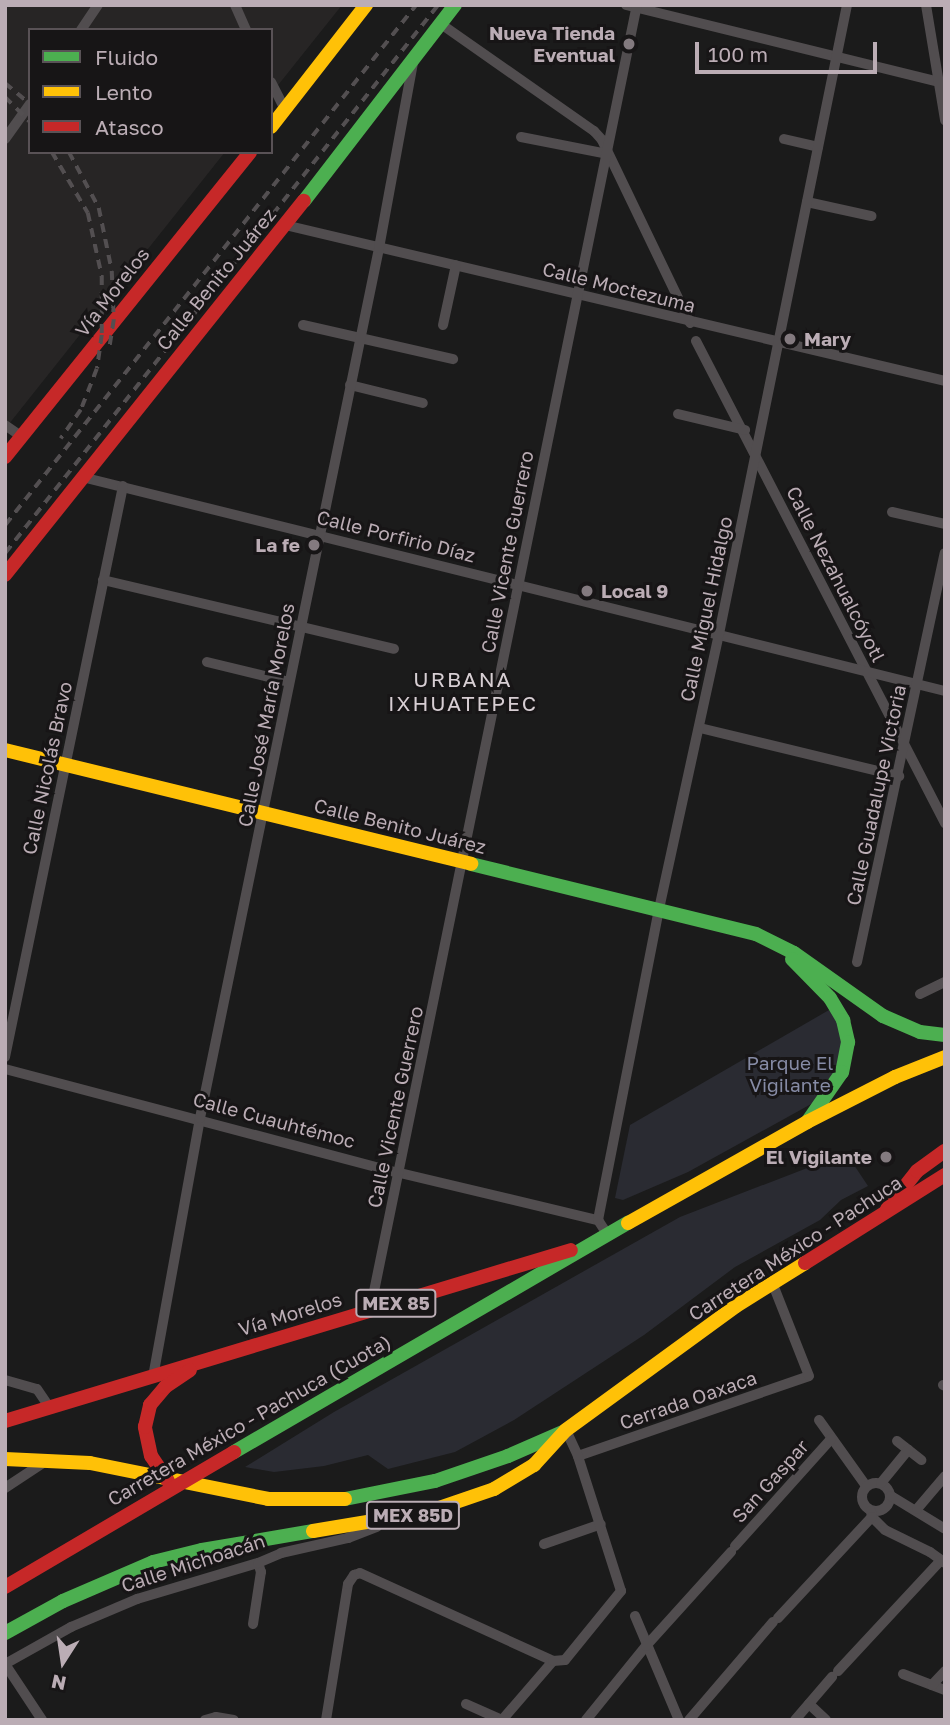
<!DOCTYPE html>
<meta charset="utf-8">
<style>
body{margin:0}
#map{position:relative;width:950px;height:1725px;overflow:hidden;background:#1b1b1b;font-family:"Golos Text",sans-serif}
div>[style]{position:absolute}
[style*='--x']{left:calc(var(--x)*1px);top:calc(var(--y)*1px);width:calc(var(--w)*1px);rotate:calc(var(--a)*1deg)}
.built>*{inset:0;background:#272525}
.green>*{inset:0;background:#2a2b32}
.street>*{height:10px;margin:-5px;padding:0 5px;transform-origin:5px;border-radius:5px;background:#514d4f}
.street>.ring{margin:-5px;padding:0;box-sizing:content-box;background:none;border:10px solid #514d4f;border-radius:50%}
.fast>*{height:14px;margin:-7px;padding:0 7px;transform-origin:7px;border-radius:7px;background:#4caf50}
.slow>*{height:14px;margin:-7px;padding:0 7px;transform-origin:7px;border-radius:7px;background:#ffc107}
.jam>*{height:14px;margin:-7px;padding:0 7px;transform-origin:7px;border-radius:7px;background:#c62828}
.rail>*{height:3.5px;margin-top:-1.75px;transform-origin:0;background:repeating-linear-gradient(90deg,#534f51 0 9px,transparent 0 16px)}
.dots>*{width:19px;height:19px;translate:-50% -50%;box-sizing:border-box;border:4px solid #171516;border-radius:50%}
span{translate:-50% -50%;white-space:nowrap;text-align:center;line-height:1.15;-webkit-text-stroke:6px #171516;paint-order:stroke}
.shield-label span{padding:2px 5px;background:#171516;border:2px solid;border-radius:5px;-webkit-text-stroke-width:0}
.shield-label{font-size:18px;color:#bbadb5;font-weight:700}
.poi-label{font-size:19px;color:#bbadb5;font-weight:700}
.right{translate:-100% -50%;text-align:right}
.left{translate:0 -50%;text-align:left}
.street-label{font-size:19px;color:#bbadb5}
.park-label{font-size:19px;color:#868ba5}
.neighbourhood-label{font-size:21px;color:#d7ced3;letter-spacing:2px}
.frame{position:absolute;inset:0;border:7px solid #bbadb5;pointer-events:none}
.legend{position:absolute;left:28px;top:28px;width:245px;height:126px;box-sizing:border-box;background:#171516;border:2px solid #595256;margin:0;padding:9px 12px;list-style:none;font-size:21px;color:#bbadb5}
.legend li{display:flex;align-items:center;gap:14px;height:35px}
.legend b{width:35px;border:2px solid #595256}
.north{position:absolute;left:28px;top:1627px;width:70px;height:70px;-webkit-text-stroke:5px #171516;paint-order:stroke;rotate:192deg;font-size:19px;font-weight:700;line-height:28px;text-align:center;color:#bbadb5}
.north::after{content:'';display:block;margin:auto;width:24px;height:32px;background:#bbadb5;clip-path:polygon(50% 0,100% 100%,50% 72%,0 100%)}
.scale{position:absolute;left:695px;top:42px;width:182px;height:32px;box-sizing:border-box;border:4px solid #bbadb5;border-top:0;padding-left:9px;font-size:21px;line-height:24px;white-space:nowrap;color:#bbadb5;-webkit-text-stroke:5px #171516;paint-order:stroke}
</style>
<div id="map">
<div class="built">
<div style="clip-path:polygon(5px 5px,342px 5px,271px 94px,271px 30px,30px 30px,30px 152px,225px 152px,5px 429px)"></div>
</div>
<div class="green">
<div style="clip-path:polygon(829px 1010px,839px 1019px,845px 1051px,822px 1098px,688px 1172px,623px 1200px,615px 1198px,630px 1125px)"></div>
<div style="clip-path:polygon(846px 1153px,868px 1186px,841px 1200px,820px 1220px,735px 1267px,644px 1335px,514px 1420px,455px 1452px,388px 1469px,368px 1455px,324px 1466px,274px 1472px,245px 1467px,334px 1412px,680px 1217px)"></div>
</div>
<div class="street">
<div style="--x:235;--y:5;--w:27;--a:66"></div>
<div style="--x:626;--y:5;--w:322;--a:13.8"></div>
<div style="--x:926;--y:5;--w:117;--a:80.6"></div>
<div style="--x:441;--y:24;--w:187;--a:35"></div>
<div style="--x:594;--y:131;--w:12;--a:48"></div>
<div style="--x:602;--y:140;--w:203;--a:64.3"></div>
<div style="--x:81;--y:30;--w:30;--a:-56"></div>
<div style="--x:271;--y:82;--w:31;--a:63"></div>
<div style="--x:521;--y:137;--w:89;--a:11.1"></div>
<div style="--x:5;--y:139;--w:43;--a:-54.5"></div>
<div style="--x:784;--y:139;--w:35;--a:13"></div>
<div style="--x:807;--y:202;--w:66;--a:12.3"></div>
<div style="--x:285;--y:225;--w:678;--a:13.3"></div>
<div style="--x:303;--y:325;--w:154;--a:12.8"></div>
<div style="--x:443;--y:325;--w:61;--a:-77.8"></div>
<div style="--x:696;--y:341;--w:543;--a:62.68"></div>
<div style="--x:350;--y:385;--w:75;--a:13.9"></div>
<div style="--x:678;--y:414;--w:69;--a:13.4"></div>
<div style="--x:5;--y:425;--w:19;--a:35"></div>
<div style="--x:82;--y:477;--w:889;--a:13.93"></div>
<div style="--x:892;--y:512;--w:54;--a:12.8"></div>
<div style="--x:103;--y:580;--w:299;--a:13.3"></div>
<div style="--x:207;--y:662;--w:84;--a:13.7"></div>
<div style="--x:700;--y:728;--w:205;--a:13.6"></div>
<div style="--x:857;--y:962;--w:418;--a:-77.9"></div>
<div style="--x:920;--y:994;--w:28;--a:-26"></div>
<div style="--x:5;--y:1057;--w:583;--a:-78.32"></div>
<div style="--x:5;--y:1069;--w:408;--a:14.8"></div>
<div style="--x:400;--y:1173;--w:204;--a:13.4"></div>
<div style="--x:598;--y:1220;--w:17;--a:57"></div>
<div style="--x:598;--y:1220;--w:317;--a:-78.9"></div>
<div style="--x:659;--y:909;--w:281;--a:-77.7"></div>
<div style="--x:719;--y:634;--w:642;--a:-78.5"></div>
<div style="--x:370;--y:1311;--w:1333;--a:-78.45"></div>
<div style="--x:153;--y:1377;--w:263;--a:-79.7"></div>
<div style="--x:200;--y:1118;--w:888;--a:-78.37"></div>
<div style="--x:379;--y:248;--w:189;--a:-79.6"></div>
<div style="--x:5;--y:1380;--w:33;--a:16"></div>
<div style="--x:37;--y:1389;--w:23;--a:56"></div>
<div style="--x:943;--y:1385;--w:2;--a:27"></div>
<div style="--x:819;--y:1420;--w:81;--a:54.5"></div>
<div style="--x:897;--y:1441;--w:31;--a:38"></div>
<div style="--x:578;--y:1456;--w:244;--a:-19.1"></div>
<div style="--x:809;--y:1376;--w:101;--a:-111.5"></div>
<div class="ring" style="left:862px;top:1483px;width:18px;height:18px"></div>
<div style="--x:881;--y:1483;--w:43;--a:-50.7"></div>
<div style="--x:5;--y:1488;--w:49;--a:-33.4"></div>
<div style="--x:891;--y:1496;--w:63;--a:31.4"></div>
<div style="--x:917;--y:1509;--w:43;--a:-49.7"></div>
<div style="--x:871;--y:1511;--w:6;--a:81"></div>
<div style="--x:872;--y:1517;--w:18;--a:45"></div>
<div style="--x:885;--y:1530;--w:50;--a:26.1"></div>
<div style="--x:930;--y:1552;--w:19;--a:36"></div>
<div style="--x:544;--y:1544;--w:60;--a:-19.3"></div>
<div style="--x:735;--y:1546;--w:144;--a:-48.1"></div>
<div style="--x:635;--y:1616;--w:113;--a:67.1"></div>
<div style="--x:778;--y:1618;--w:138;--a:-47.1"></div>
<div style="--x:253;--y:1624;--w:53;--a:-81.3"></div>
<div style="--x:261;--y:1572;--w:9;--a:-108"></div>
<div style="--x:5;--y:1664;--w:76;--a:-29.3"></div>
<div style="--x:71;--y:1627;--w:72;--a:-23"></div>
<div style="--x:137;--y:1599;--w:126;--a:-16.6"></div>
<div style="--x:258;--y:1563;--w:25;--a:-23"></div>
<div style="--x:281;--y:1553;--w:69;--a:-12.6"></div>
<div style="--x:348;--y:1538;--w:31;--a:-21"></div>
<div style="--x:5;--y:1664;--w:67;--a:56.5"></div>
<div style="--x:838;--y:1671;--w:151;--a:-47.1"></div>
<div style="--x:903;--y:1674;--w:45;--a:20.9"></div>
<div style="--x:932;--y:1685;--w:19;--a:-47"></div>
<div style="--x:466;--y:1704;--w:39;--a:24"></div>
<div style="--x:809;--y:1704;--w:23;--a:43"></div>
<div style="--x:205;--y:1720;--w:11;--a:-15"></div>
<div style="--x:216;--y:1717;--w:18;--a:9"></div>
<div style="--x:326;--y:1720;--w:138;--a:-80.8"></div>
<div style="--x:348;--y:1584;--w:11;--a:-56"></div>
<div style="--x:354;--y:1575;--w:6;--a:-18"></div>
<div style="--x:360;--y:1573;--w:212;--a:24.5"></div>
<div style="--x:502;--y:1720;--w:78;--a:-49.2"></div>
<div style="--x:553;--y:1661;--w:12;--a:-5"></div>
<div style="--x:565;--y:1660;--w:89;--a:-50.9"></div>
<div style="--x:621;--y:1591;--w:142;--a:-107.7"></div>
<div style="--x:578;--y:1456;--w:29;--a:-115"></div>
<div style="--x:586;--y:1720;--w:95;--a:-51"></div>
<div style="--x:646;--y:1646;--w:127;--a:-47.9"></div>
<div style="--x:689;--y:1720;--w:129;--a:-49.4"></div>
<div style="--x:795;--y:1720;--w:57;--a:-49.3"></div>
</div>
<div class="fast">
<div style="--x:304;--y:201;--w:247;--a:-52.4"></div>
<div style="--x:471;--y:864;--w:293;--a:13.8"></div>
<div style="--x:756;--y:934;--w:42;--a:26.6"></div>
<div style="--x:794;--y:953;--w:109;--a:35.3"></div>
<div style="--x:883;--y:1016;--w:40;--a:23.4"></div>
<div style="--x:920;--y:1032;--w:25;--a:7"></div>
<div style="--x:792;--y:959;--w:54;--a:45.7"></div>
<div style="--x:830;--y:998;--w:26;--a:59"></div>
<div style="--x:843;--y:1020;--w:23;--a:77"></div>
<div style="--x:848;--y:1042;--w:31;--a:101"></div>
<div style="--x:842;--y:1072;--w:60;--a:124.8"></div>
<div style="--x:234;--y:1452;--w:456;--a:-30.2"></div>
<div style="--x:345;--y:1499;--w:92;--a:-11.3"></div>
<div style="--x:435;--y:1481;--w:77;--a:-18.9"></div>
<div style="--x:508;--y:1456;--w:60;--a:-23.6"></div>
<div style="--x:5;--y:1633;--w:66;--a:-28.9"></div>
<div style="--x:63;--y:1601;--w:98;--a:-23.4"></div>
<div style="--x:153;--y:1562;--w:50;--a:-13.8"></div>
<div style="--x:202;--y:1550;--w:113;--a:-9.7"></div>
</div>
<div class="slow">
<div style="--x:271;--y:127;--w:155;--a:-52.1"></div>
<div style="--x:5;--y:750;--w:480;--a:13.7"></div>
<div style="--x:628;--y:1223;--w:206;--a:-29.4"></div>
<div style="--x:807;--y:1122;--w:99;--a:-27.1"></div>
<div style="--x:895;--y:1077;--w:54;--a:-21.8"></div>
<div style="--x:5;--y:1459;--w:85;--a:2.7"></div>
<div style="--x:90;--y:1463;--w:182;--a:11.4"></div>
<div style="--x:268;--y:1499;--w:77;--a:0"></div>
<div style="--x:313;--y:1531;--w:116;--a:-9.5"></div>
<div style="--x:427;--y:1512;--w:71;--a:-18.9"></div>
<div style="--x:494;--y:1489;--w:47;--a:-31"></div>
<div style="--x:534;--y:1465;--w:47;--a:-47.6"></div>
<div style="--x:566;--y:1430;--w:210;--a:-36.1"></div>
<div style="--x:736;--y:1306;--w:81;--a:-31.9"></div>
</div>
<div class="jam">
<div style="--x:5;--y:457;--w:391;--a:-51.2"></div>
<div style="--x:5;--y:575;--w:479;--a:-51.4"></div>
<div style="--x:887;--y:1209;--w:48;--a:-51.7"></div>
<div style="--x:917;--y:1171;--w:34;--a:-36"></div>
<div style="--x:805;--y:1263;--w:165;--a:-32.2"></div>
<div style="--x:5;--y:1421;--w:591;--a:-16.81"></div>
<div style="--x:168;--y:1481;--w:30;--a:-124"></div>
<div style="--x:151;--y:1456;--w:30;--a:-102"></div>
<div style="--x:145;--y:1427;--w:23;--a:-77"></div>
<div style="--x:150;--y:1405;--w:23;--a:-50"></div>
<div style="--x:165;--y:1387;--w:30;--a:-34"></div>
<div style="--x:5;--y:1587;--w:266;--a:-30.5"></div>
</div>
<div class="rail">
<div style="--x:5;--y:83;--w:33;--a:40"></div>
<div style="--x:5;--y:97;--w:35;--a:45"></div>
<div style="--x:52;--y:152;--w:71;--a:59.5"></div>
<div style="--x:88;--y:213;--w:65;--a:77.5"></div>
<div style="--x:102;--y:276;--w:59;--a:90"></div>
<div style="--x:102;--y:335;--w:34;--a:98"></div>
<div style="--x:97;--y:369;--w:44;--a:111.3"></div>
<div style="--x:81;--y:410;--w:35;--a:125"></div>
<div style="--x:69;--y:152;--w:64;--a:61.8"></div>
<div style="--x:99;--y:208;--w:64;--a:78.3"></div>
<div style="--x:112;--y:271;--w:49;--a:87.7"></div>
<div style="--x:114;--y:320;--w:26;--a:99"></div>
<div style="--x:5;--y:525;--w:663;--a:-51.68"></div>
<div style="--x:5;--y:553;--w:698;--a:-51.69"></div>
</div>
<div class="dots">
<div style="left:629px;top:44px;background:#837a7f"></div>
<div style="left:790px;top:339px;background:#837a7f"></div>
<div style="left:314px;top:545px;background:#837a7f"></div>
<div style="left:587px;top:591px;background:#837a7f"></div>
<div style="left:886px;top:1157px;background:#837a7f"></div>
</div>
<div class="shield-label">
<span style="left:396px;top:1303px">MEX 85</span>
<span style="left:413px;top:1515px">MEX 85D</span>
</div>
<div class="poi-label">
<span class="right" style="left:615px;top:44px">Nueva Tienda<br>Eventual</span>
<span class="left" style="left:804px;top:339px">Mary</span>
<span class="right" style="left:300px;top:545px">La fe</span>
<span class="left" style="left:601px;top:591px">Local 9</span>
<span class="right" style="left:872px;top:1157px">El Vigilante</span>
</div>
<div class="street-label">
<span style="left:216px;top:279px;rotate:-51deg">Calle Benito Juárez</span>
<span style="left:619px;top:287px;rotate:14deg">Calle Moctezuma</span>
<span style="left:112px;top:292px;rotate:-52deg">Vía Morelos</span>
<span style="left:396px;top:536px;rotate:14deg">Calle Porfirio Díaz</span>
<span style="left:507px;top:552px;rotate:-79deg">Calle Vicente Guerrero</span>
<span style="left:836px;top:574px;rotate:63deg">Calle Nezahualcóyotl</span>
<span style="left:706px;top:609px;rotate:-78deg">Calle Miguel Hidalgo</span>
<span style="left:266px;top:715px;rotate:-79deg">Calle José María Morelos</span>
<span style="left:47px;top:768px;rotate:-78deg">Calle Nicolás Bravo</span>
<span style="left:876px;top:795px;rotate:-78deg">Calle Guadalupe Victoria</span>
<span style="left:400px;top:826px;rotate:14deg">Calle Benito Juárez</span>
<span style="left:395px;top:1107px;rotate:-78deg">Calle Vicente Guerrero</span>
<span style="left:274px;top:1120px;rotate:15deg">Calle Cuauhtémoc</span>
<span style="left:795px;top:1248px;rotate:-33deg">Carretera México - Pachuca</span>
<span style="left:290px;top:1314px;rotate:-17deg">Vía Morelos</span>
<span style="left:688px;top:1400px;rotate:-19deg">Cerrada Oaxaca</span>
<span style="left:249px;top:1420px;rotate:-30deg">Carretera México - Pachuca (Cuota)</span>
<span style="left:770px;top:1481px;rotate:-48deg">San Gaspar</span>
<span style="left:193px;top:1563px;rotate:-18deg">Calle Michoacán</span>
</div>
<div class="park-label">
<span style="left:790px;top:1074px">Parque El<br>Vigilante</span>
</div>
<div class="neighbourhood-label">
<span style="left:463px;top:691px">URBANA<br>IXHUATEPEC</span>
</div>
<div class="frame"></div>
<ul class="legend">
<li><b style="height:9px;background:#4caf50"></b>Fluido</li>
<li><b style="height:9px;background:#ffc107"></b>Lento</li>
<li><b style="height:9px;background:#c62828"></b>Atasco</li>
</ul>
<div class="north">N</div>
<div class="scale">100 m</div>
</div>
